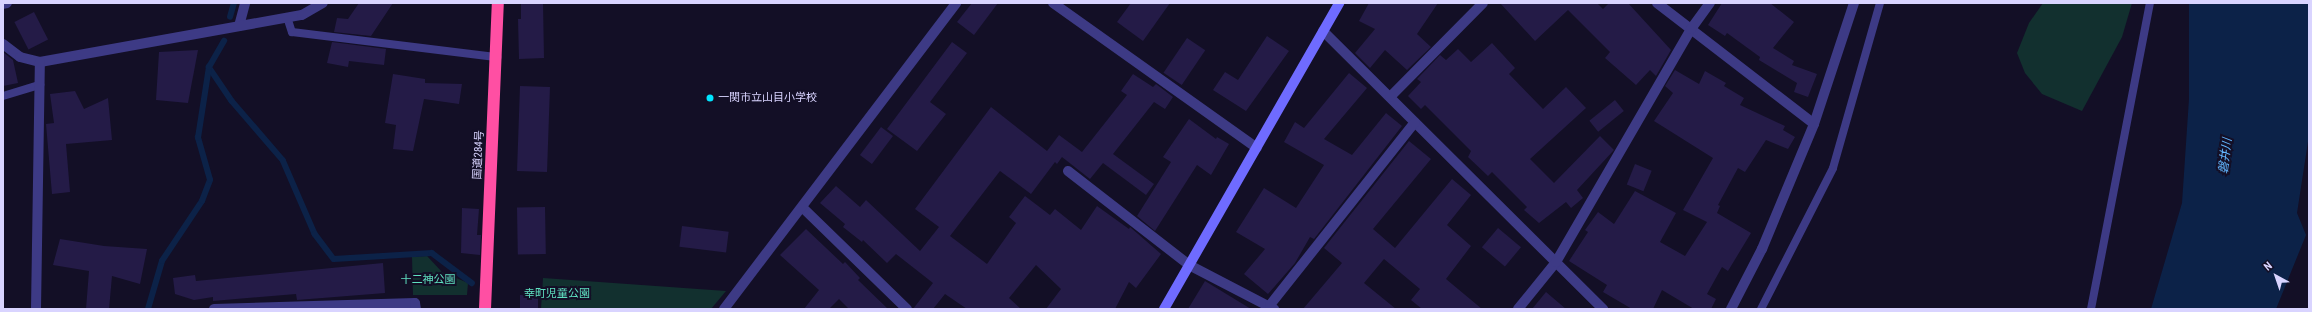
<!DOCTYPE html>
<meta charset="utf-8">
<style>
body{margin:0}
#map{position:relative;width:2312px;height:312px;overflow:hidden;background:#130f26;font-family:"Roboto Condensed","Noto Sans JP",sans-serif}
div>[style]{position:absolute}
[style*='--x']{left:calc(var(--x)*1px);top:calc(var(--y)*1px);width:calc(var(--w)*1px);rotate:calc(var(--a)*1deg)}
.green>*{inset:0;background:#12302f}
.water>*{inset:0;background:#0c2248}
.stream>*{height:5.5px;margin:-2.75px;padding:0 2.75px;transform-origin:2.75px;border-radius:2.75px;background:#0c2248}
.building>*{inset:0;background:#241b47;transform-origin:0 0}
.lane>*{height:8px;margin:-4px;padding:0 4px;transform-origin:4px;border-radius:4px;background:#3d3a85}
.street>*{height:10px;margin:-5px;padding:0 5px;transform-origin:5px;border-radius:5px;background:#3d3a85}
.secondary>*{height:10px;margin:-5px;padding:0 5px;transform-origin:5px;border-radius:5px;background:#6f6bff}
.highway>*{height:12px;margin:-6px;padding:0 6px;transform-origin:6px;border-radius:6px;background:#ff4fa3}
.dots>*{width:11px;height:11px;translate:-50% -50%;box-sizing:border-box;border:2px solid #130f26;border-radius:50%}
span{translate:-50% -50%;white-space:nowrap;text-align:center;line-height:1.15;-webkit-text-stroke:4px #130f26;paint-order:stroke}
.poi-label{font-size:11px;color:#d9d4ff}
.left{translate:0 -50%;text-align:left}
.street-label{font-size:11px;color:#d9d4ff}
.park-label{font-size:11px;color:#5fe0c0}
.water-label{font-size:12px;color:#62b6ff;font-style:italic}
.frame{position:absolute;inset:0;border:4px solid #d9d4ff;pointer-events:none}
.north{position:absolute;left:2256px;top:256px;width:40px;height:40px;-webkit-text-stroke:3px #130f26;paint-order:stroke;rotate:320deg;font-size:11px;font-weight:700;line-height:16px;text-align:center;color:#d9d4ff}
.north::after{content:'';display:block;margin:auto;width:14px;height:18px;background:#d9d4ff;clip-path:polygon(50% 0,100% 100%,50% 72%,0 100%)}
</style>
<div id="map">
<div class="green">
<div style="clip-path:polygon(2043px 3px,2132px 3px,2122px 37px,2082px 111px,2042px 94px,2025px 73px,2017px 53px,2029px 23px)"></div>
<div style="clip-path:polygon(427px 256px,442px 272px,468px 283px,467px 295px,413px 295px,412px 257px)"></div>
<div style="clip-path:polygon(543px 278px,726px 291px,711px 309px,541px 309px)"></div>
</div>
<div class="water">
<div style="clip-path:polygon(2189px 3px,2309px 3px,2309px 135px,2297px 213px,2306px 235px,2276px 309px,2151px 309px,2182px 203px,2189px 99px)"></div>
</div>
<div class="stream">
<div style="--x:230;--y:17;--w:15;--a:-74"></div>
<div style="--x:209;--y:67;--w:41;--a:55.9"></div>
<div style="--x:232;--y:101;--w:78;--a:49.2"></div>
<div style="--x:283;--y:160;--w:81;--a:66.6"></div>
<div style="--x:315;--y:234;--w:31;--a:53"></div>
<div style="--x:334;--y:259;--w:98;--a:-3.5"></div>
<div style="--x:432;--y:253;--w:50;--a:36.9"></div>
<div style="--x:148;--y:309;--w:50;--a:-73.7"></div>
<div style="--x:162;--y:261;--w:72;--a:-56.3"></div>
<div style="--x:202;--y:201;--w:22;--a:-69"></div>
<div style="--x:210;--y:180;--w:44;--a:-105.9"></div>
<div style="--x:198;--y:138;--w:72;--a:-81.2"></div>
<div style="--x:209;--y:67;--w:30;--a:-60"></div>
</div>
<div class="building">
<div style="clip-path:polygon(359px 3px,393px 3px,371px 36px,334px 32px,337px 18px,348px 19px)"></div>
<div style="clip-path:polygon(521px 3px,543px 3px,544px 58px,519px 59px,518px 19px,521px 19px)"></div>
<div style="clip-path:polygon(972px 3px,998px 3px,974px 35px,957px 22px)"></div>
<div style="clip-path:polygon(1131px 3px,1170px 3px,1143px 41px,1117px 22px)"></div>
<div style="clip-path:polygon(1369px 3px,1438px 3px,1417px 34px,1431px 47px,1407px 70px,1385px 50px,1370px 68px,1355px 53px,1375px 29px,1359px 21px)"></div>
<div style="clip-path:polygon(1500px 3px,1597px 3px,1603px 9px,1609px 3px,1628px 3px,1671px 50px,1656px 76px,1650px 70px,1636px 85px,1605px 58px,1610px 52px,1568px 10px,1535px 41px)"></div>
<div style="clip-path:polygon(1722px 3px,1770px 3px,1794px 22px,1773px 48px,1794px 61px,1792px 65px,1817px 74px,1808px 97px,1794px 92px,1797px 83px,1759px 60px,1760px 57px,1727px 33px,1725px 36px,1708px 25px)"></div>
<div style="left:34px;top:12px;width:31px;height:22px;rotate:63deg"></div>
<div style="clip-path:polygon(1267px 36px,1289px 51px,1246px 111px,1213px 90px,1225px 72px,1238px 80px)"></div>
<div style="left:1187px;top:38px;width:22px;height:42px;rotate:34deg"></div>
<div style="clip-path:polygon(332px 42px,386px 49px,384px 65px,349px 61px,348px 67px,327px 63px)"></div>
<div style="clip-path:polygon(952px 42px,967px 53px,930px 102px,946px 114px,917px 151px,887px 129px)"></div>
<div style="clip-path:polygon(1492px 43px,1515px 68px,1509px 74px,1543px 109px,1566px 87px,1586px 108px,1530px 159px,1554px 183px,1600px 136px,1614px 150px,1577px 190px,1583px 198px,1571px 208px,1566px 202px,1539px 223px,1524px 210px,1527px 207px,1492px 172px,1488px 176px,1468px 157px,1471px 151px,1425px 105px,1421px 109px,1408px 96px,1421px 82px,1417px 79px,1440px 55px,1446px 60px,1458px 49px,1471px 62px)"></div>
<div style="clip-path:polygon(198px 50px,188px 103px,156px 100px,159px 52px)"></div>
<div style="clip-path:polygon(3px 52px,13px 60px,18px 83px,3px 86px)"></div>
<div style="clip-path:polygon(1675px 70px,1699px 84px,1705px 71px,1726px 83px,1724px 86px,1744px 98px,1740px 105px,1785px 126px,1783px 130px,1795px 137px,1788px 149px,1766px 140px,1745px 172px,1738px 168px,1718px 205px,1720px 206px,1717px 213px,1751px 233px,1728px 271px,1722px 267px,1707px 294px,1716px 299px,1711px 309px,1694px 309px,1662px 290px,1653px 309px,1632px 309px,1603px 292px,1607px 285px,1569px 261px,1588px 232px,1585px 230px,1598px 212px,1614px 224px,1635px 191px,1676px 213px,1660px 242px,1685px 256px,1707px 222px,1683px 210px,1713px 158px,1654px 121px,1673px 93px,1665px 86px)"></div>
<div style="clip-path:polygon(1349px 73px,1367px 88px,1324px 139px,1352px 155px,1386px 113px,1402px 126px,1314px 239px,1310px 237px,1295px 263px,1268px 294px,1244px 274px,1265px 249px,1236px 232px,1264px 188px,1296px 208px,1324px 165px,1284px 142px,1295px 122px,1304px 128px)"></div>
<div style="clip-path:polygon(393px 74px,425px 79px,425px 83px,462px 84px,459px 104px,424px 99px,413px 151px,393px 149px,396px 125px,385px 123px)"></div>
<div style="clip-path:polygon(1133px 74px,1153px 87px,1156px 84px,1173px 97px,1165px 109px,1154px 102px,1113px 154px,1154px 184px,1146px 195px,1103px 163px,1090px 179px,1062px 157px,1057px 164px,1055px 162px,1031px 194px,1000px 171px,950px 236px,987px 264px,1016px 223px,1009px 217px,1025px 196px,1050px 215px,1055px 209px,1081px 230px,1097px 206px,1129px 229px,1130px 227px,1161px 254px,1136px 288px,1129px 282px,1115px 309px,1046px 309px,1061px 289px,1036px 265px,1009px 298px,1021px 309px,967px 309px,945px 294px,933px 309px,913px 309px,933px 283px,896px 254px,887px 263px,863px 240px,862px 242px,843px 227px,845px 224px,820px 203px,836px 186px,860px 207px,866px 200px,920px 251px,939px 227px,915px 209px,991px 107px,1047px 151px,1059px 135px,1082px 152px,1127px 95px,1121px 91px)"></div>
<div style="left:520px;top:86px;width:30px;height:85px;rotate:2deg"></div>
<div style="clip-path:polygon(75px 91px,84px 109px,108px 98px,112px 140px,66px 144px,70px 192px,52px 194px,46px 124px,54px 123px,50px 94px)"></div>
<div style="left:1615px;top:100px;width:14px;height:33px;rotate:51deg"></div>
<div style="clip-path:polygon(1189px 119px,1216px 139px,1217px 137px,1229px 144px,1211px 175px,1197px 165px,1155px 231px,1137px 216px,1171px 162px,1163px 157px)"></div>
<div style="left:881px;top:127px;width:15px;height:35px;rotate:37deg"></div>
<div style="clip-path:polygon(1409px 141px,1431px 159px,1373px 229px,1395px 248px,1452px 179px,1471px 195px,1447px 225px,1471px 246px,1446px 279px,1482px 309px,1422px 309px,1411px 300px,1420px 289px,1384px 259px,1364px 283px,1396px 309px,1303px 309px,1342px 263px,1324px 248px)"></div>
<div style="left:1635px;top:164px;width:18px;height:22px;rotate:22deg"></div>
<div style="left:545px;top:207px;width:47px;height:28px;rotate:89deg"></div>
<div style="clip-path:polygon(462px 208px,479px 209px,477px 235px,481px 235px,480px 255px,461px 253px)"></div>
<div style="left:682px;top:226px;width:47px;height:21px;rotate:7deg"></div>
<div style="left:1498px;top:228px;width:30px;height:25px;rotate:40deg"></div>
<div style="clip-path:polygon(806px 229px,843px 264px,845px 262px,860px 278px,858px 280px,888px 309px,849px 309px,839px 299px,829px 309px,804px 309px,819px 290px,780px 255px)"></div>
<div style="clip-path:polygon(60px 239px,104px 246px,147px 249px,140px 284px,112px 276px,109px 309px,86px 309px,89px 271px,53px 265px)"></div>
<div style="clip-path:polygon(383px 263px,385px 293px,297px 300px,296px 294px,213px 301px,213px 297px,194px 300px,175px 294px,173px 278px,195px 275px,196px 281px)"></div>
<div style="clip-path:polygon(1205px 281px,1251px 309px,1188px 309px)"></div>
<div style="clip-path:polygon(1546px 292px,1566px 309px,1532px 309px)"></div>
<div style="left:520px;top:295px;width:18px;height:14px"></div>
</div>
<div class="lane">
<div style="--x:287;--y:17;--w:16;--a:72"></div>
<div style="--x:292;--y:32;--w:207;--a:7"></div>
<div style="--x:3;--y:96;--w:39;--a:-17"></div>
<div style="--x:1761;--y:309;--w:158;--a:-62.9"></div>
<div style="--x:1833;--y:168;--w:172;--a:-74.1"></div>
<div style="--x:2091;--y:309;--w:312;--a:-79.1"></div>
</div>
<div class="street">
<div style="--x:1053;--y:3;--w:250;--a:35.4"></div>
<div style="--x:1657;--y:3;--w:198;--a:37.6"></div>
<div style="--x:3;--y:4;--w:4;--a:-14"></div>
<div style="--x:239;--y:26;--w:24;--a:-75"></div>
<div style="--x:1323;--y:31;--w:395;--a:44.8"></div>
<div style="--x:3;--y:44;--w:21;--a:37"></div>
<div style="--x:20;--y:57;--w:21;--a:14"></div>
<div style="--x:40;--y:62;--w:266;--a:-10.2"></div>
<div style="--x:302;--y:15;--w:24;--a:-30"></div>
<div style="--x:1390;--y:97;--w:132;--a:-45.3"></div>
<div style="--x:1068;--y:171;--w:153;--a:37.8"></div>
<div style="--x:1189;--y:265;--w:96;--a:27.4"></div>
<div style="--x:803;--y:208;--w:145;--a:44.2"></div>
<div style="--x:1270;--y:305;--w:233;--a:-51.6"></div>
<div style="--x:36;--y:309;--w:247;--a:-89.1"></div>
<div style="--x:214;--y:309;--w:201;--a:-1.7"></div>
<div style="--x:415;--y:303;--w:6;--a:81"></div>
<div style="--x:724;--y:309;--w:384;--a:-52.8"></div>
<div style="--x:1518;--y:309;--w:60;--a:-51"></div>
<div style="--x:1556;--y:262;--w:269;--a:-59.9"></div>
<div style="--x:1691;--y:29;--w:32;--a:-54"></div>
<div style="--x:1731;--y:309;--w:68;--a:-62.7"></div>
<div style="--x:1762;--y:249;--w:135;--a:-67.4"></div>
<div style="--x:1814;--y:124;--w:127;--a:-71.7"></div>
</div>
<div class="secondary">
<div style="--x:1164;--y:309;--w:353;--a:-60.2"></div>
</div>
<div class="highway">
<div style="--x:485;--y:309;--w:306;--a:-87.6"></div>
</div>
<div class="dots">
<div style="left:710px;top:98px;background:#00e5ff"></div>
</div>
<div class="poi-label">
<span class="left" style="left:718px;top:98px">一関市立山目小学校</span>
</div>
<div class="street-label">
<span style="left:479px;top:155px;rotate:-87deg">国道284号</span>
</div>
<div class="park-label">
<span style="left:428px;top:280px">十二神公園</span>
<span style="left:557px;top:294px">幸町児童公園</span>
</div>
<div class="water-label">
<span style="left:2226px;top:156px;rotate:-83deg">磐井川</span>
</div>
<div class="frame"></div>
<div class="north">N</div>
</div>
